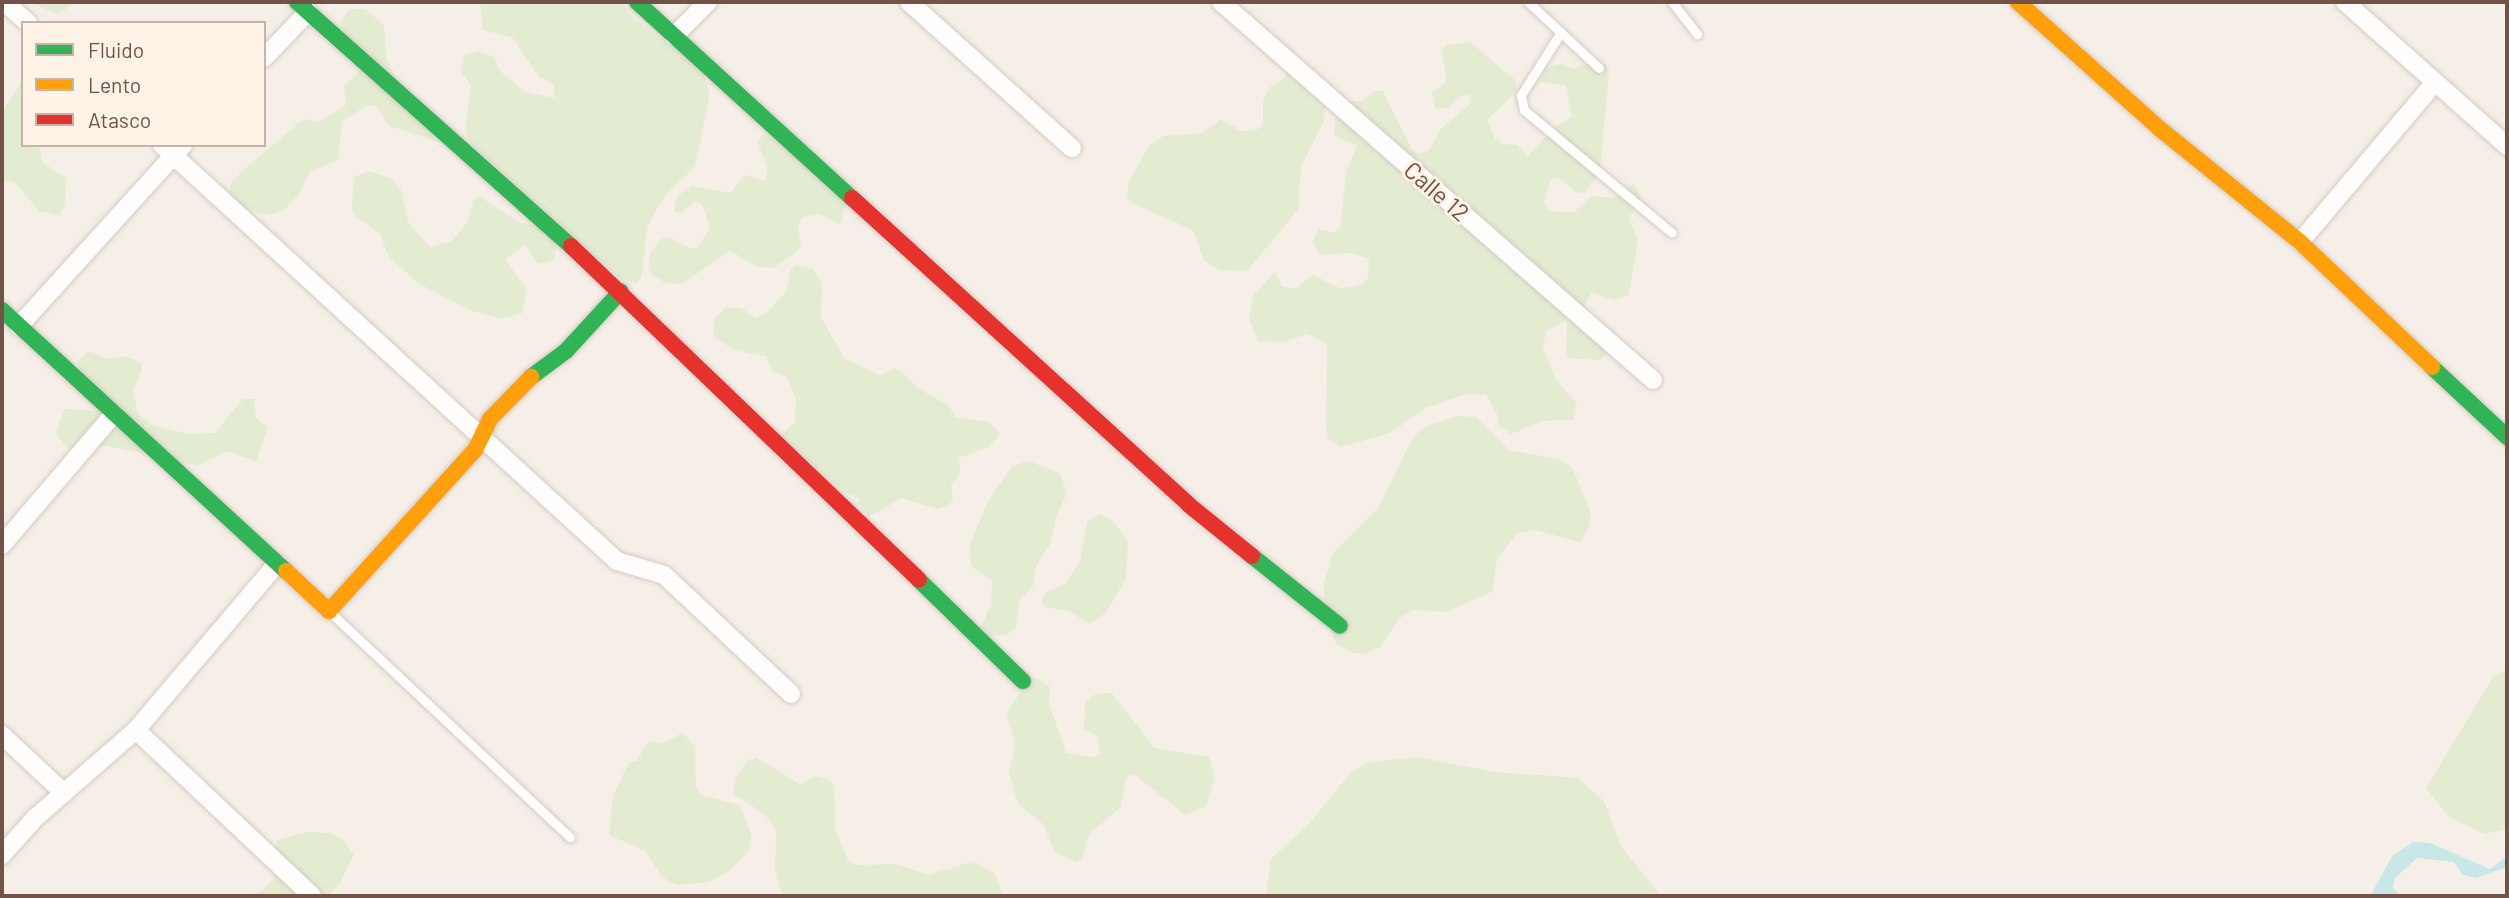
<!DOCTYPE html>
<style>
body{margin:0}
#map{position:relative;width:2509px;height:898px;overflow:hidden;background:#f6efe7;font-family:Barlow,sans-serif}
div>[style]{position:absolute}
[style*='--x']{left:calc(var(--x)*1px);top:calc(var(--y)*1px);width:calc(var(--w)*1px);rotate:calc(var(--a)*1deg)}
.green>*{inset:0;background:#e3ecd1}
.water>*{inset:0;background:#c8e7e6}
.roads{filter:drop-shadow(0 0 2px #d4cac5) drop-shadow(0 0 2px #d4cac5)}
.lane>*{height:9px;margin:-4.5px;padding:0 4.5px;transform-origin:4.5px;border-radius:4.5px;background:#fefdfb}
.street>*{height:18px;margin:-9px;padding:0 9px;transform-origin:9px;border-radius:9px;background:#fefdfb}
.fast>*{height:16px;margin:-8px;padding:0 8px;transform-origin:8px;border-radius:8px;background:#30b455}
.slow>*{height:16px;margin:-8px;padding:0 8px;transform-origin:8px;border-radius:8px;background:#ff9f0a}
.jam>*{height:16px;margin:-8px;padding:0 8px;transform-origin:8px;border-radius:8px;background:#e5322d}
span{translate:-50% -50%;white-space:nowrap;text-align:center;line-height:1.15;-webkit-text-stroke:6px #fff3e7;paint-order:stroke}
.street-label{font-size:24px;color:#735348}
.frame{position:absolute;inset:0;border:4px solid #735348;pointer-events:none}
.legend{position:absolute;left:21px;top:21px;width:245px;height:126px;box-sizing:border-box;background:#fff3e7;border:2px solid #c7b3a7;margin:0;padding:9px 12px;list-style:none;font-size:21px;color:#735348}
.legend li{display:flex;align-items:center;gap:14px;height:35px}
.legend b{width:35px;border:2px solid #c7b3a7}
</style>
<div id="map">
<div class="green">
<div style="clip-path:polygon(29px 2px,76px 2px,58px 14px)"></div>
<div style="clip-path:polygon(480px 2px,622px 2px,631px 16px,702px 69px,710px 93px,695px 167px,665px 195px,647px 227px,642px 276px,637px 283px,621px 279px,473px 146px,465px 132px,471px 85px,461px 72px,464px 55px,479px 51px,494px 57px,501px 72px,525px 92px,555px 98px,553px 83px,539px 77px,513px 38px,483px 30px)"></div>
<div style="clip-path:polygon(357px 9px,365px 9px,384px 25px,386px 56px,394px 77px,436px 133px,433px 140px,389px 126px,376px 106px,368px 105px,342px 121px,338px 160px,310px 172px,300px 193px,284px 210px,269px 215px,246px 210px,230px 192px,230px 184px,242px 171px,299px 123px,306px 119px,319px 122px,346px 105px,344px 86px,362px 69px,340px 23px,349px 10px)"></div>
<div style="clip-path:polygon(1470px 42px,1516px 81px,1517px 91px,1487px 120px,1496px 141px,1497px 136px,1501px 144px,1517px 145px,1528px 156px,1553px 128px,1572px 117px,1565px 85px,1541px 82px,1546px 68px,1561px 63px,1574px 69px,1588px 62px,1605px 64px,1609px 71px,1600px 172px,1585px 192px,1577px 193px,1559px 178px,1551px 179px,1544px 203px,1550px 211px,1574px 212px,1592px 196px,1614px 198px,1633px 184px,1638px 190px,1641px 198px,1629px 219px,1638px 240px,1629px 295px,1614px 300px,1592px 292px,1584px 306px,1586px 314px,1610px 334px,1612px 349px,1600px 360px,1566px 358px,1567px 320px,1546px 331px,1543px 347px,1555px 378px,1577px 404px,1573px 420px,1542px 421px,1511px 434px,1498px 425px,1498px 416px,1486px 395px,1467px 394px,1426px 408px,1390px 433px,1341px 447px,1327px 438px,1326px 430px,1327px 344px,1307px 334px,1283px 342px,1258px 341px,1249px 319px,1253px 296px,1275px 272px,1282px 286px,1295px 289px,1313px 275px,1341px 289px,1363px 284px,1368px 278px,1369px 259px,1351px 253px,1320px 255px,1312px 242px,1319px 229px,1334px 233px,1340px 228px,1346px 173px,1357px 145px,1334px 136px,1336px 112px,1347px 101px,1362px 101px,1374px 91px,1383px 91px,1412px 149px,1418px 154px,1429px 150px,1441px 129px,1471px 103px,1469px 95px,1461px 96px,1448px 108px,1435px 109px,1432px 93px,1445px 83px,1446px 75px,1441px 51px,1447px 45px)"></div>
<div style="clip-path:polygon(1288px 75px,1304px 78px,1326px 99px,1324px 121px,1301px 167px,1298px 210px,1247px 271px,1219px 270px,1204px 261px,1193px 230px,1133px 204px,1127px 197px,1129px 181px,1149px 146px,1163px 136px,1202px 133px,1221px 119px,1241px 131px,1257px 130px,1263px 125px,1263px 101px,1269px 88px)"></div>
<div style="clip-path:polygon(23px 80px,23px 145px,39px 145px,43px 163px,66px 178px,65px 203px,59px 215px,39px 211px,14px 182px,2px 181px,2px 112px)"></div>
<div style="clip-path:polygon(768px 134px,847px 201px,840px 225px,819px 214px,804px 217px,798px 224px,801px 248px,774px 268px,758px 267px,730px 251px,682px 284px,666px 283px,652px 275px,648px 268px,650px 253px,661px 239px,669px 237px,691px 249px,698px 247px,710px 228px,702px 205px,695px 202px,681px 213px,674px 212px,677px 196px,692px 186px,730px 193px,745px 175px,766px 181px,767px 166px,758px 143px,761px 136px)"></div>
<div style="clip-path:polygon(368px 171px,391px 178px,401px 190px,408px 222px,430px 247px,452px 241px,467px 223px,473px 201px,480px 197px,520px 223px,542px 226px,557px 244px,554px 260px,538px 264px,525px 245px,505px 259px,526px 288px,523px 313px,501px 319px,470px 310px,419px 284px,389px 257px,380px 234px,354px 215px,352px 208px,354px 177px)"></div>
<div style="clip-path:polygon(797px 265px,813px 269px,822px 284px,821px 317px,844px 358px,880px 375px,894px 368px,901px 371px,919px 389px,947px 404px,956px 417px,989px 422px,1000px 433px,989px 447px,958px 458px,961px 473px,951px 484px,953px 501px,946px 506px,938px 509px,902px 498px,870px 516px,860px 506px,859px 498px,844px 492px,780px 436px,795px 422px,796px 399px,787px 377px,772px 371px,766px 356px,734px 350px,713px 337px,714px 319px,726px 307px,741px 308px,756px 318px,764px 315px,786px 292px,791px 269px)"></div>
<div style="clip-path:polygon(88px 351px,108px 359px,124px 356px,140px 362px,142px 370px,133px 391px,138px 414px,154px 426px,189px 434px,215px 433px,243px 399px,254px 399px,256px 418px,268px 427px,256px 462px,227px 451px,198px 466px,108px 446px,68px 449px,56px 433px,64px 409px,99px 411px,77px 362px)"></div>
<div style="clip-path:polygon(1457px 416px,1476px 417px,1509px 450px,1558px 459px,1572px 467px,1591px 512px,1589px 528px,1580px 542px,1535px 530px,1518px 533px,1497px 559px,1492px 592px,1446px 612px,1414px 610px,1399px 618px,1381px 646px,1365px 654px,1349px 652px,1335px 642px,1324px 614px,1324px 583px,1333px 553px,1378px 508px,1413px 437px,1425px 427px)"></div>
<div style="clip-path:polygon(1029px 461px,1060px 473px,1067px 493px,1056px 517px,1051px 543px,1037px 564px,1033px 586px,1019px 601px,1016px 628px,1006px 635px,990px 636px,981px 627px,991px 604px,992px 581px,971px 566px,970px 544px,987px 503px,1012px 466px)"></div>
<div style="clip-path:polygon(1100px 514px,1112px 520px,1128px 541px,1126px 578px,1106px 613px,1089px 624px,1069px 611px,1045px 607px,1041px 601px,1047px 591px,1065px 584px,1080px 561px,1087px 522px)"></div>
<div style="clip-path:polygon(2507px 670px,2507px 829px,2485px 834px,2450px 818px,2426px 788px,2493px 677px)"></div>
<div style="clip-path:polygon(1037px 678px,1050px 687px,1049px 703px,1066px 753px,1094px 757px,1100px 753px,1098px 737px,1084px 728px,1085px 703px,1095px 694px,1112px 693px,1154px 748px,1209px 757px,1215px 778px,1206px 806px,1185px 815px,1134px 774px,1126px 778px,1121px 807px,1089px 834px,1083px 857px,1077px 862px,1055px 853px,1043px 824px,1018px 804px,1009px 773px,1015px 743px,1006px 713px,1029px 681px)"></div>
<div style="clip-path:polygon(683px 733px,695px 746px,696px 788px,701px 795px,740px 805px,752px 836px,748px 852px,731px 870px,709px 882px,677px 885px,662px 877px,645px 851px,609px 835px,613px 796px,629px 762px,637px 761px,648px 741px,663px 743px)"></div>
<div style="clip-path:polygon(1417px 757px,1495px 772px,1578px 778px,1604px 801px,1621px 846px,1661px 896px,1266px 896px,1271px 859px,1310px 823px,1351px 772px,1366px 763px)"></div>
<div style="clip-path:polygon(756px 758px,802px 785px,815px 776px,830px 780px,834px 787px,835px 829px,848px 860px,854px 865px,897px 864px,929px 875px,974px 861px,995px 874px,1003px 896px,782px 895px,775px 872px,776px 830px,766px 816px,733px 793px,735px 778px,748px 760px)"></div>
<div style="clip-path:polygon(306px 832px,329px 833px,343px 839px,354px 855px,339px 885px,327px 896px,248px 896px,263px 890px,274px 878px,277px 840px)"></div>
</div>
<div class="water">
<div style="clip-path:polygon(2413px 842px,2430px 843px,2490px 869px,2507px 856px,2507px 867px,2476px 878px,2463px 875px,2454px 862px,2417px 858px,2395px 878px,2393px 888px,2400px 896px,2370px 896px,2393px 855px)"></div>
</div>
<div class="roads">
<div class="lane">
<div style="--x:1528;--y:2;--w:97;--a:42.9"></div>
<div style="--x:1672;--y:2;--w:41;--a:52"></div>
<div style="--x:1561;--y:32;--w:75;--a:122.4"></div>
<div style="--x:1521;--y:95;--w:15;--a:79"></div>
<div style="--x:1524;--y:110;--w:192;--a:39.7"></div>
<div style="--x:330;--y:612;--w:329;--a:43.2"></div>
</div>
<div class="street">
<div style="--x:4;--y:2;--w:32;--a:41"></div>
<div style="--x:909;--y:2;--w:219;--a:41.9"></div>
<div style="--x:1221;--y:2;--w:574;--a:41.19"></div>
<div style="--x:2345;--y:2;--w:217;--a:41.6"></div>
<div style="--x:674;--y:36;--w:48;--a:-45"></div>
<div style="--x:264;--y:58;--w:64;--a:-46.3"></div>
<div style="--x:162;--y:145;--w:617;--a:42.44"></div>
<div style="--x:617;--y:561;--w:49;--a:16.6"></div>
<div style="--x:664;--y:575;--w:174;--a:43.1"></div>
<div style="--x:2300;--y:242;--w:209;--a:-49.8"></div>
<div style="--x:19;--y:326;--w:244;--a:-47.8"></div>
<div style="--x:2;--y:545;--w:172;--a:-49.5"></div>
<div style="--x:136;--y:730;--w:242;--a:43.3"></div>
<div style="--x:2;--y:735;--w:85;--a:43.1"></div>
<div style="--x:2;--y:855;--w:50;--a:-48.3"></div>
<div style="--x:35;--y:818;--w:134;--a:-41.1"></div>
<div style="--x:136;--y:730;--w:218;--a:-49.7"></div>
</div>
<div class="fast">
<div style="--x:297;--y:2;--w:367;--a:41.7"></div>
<div style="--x:637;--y:2;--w:291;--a:42.4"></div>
<div style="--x:2;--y:310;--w:386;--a:42.6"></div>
<div style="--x:2432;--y:367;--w:103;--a:43"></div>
<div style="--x:531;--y:377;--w:44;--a:-36.6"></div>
<div style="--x:566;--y:351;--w:81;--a:-47.5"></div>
<div style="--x:1252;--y:556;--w:112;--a:38.5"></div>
<div style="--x:919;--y:580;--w:145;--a:44.2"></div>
</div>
<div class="slow">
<div style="--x:2018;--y:2;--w:191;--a:41.8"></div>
<div style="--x:2160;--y:129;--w:180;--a:38.9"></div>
<div style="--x:2300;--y:242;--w:182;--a:43.4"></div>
<div style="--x:286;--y:571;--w:59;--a:42.9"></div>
<div style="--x:329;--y:611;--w:217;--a:-47.8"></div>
<div style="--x:475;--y:450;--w:34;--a:-64"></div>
<div style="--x:490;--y:419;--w:59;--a:-45.7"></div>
</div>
<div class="jam">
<div style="--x:852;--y:198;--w:456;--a:42.3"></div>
<div style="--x:1189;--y:505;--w:81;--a:39"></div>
<div style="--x:571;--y:246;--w:482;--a:43.8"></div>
</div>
</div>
<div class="street-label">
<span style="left:1437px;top:191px;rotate:41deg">Calle 12</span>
</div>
<div class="frame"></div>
<ul class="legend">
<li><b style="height:9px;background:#30b455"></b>Fluido</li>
<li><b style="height:9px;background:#ff9f0a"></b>Lento</li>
<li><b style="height:9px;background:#e5322d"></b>Atasco</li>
</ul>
</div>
